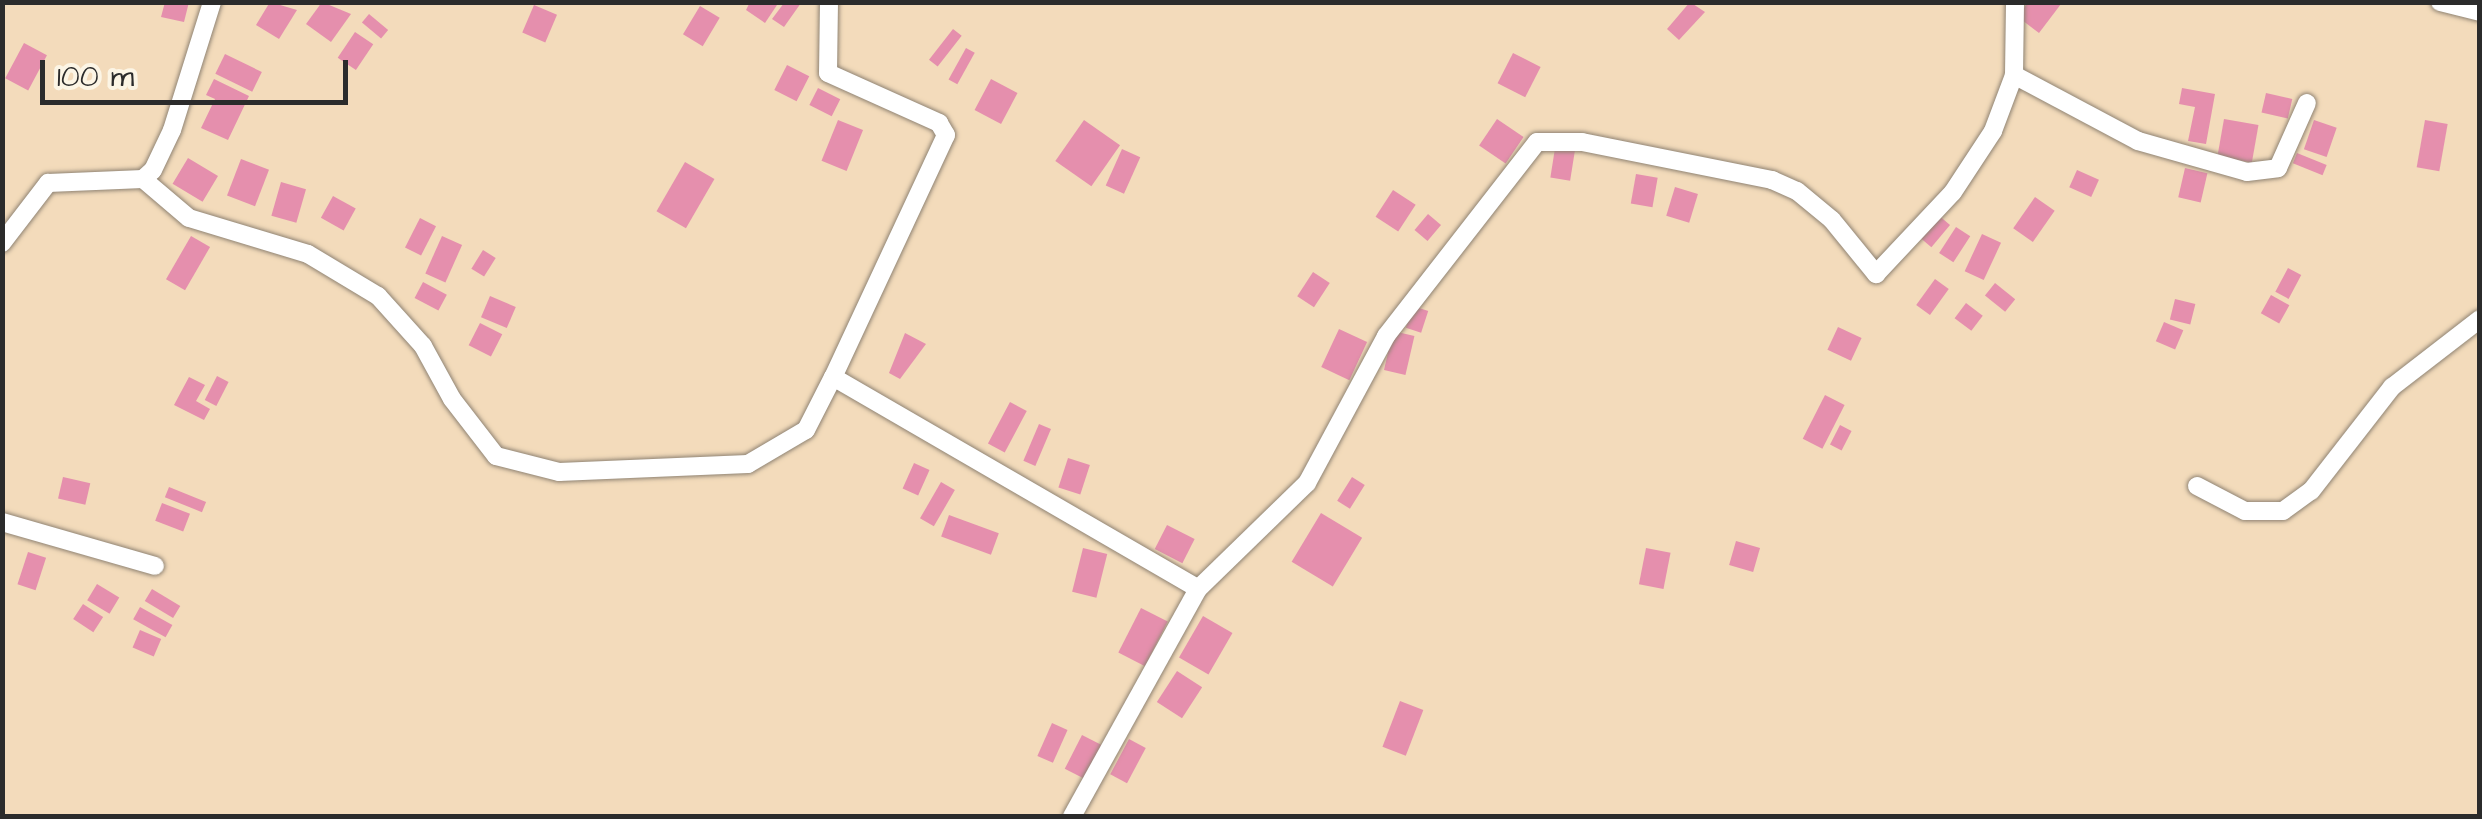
<!DOCTYPE html>
<style>
body{margin:0}
#map{position:relative;width:2482px;height:819px;overflow:hidden;background:#f3dbbb;font-family:"Architects Daughter",sans-serif}
div>[style]{position:absolute}
[style*='--x']{left:calc(var(--x)*1px);top:calc(var(--y)*1px);width:calc(var(--w)*1px);rotate:calc(var(--a)*1deg)}
.building>*{inset:0;background:#e58fad;transform-origin:0 0}
.roads{filter:drop-shadow(0 0 2px #8f8373) drop-shadow(0 0 2px #8f8373)}
.minor>*{height:18px;margin:-9px;padding:0 9px;transform-origin:9px;border-radius:9px;background:#fff}
span{translate:-50% -50%;white-space:nowrap;text-align:center;line-height:1.15;-webkit-text-stroke:9px #fcf5e5;paint-order:stroke}
.frame{position:absolute;inset:0;border:5px solid #2b2b2b;pointer-events:none}
.scale{position:absolute;left:40px;top:60px;width:308px;height:45px;box-sizing:border-box;border:5px solid #2b2b2b;border-top:0;padding-left:12px;font-size:30px;line-height:35px;white-space:nowrap;color:#2b2b2b;-webkit-text-stroke:8px #fcf5e5;paint-order:stroke}
</style>
<div id="map">
<div class="building">
<div style="clip-path:polygon(165px 2px,189px 2px,184px 22px,161px 17px)"></div>
<div style="clip-path:polygon(270px 2px,297px 10px,279px 39px,256px 25px)"></div>
<div style="clip-path:polygon(322px 2px,351px 14px,331px 42px,306px 24px)"></div>
<div style="clip-path:polygon(750px 2px,779px 2px,765px 23px,746px 10px)"></div>
<div style="clip-path:polygon(1690px 2px,1705px 12px,1679px 40px,1667px 29px)"></div>
<div style="clip-path:polygon(2028px 2px,2061px 4px,2039px 33px,2018px 17px)"></div>
<div style="clip-path:polygon(784px 3px,801px 3px,784px 27px,772px 19px)"></div>
<div style="left:534px;top:5px;width:25px;height:30px;rotate:23deg"></div>
<div style="left:700px;top:6px;width:23px;height:33px;rotate:31deg"></div>
<div style="left:369px;top:14px;width:25px;height:11px;rotate:40deg"></div>
<div style="left:953px;top:29px;width:11px;height:39px;rotate:38deg"></div>
<div style="left:355px;top:32px;width:22px;height:31px;rotate:34deg"></div>
<div style="left:24px;top:43px;width:26px;height:40px;rotate:28deg"></div>
<div style="left:966px;top:48px;width:10px;height:36px;rotate:29deg"></div>
<div style="left:1513px;top:53px;width:31px;height:34px;rotate:27deg"></div>
<div style="left:225px;top:54px;width:41px;height:22px;rotate:26deg"></div>
<div style="left:787px;top:65px;width:25px;height:28px;rotate:27deg"></div>
<div style="clip-path:polygon(214px 79px,249px 96px,228px 140px,201px 128px,215px 99px,206px 95px)"></div>
<div style="left:991px;top:79px;width:30px;height:35px;rotate:28deg"></div>
<div style="left:818px;top:88px;width:25px;height:19px;rotate:27deg"></div>
<div style="clip-path:polygon(2182px 88px,2215px 94px,2206px 144px,2188px 141px,2195px 107px,2179px 104px)"></div>
<div style="left:2266px;top:93px;width:27px;height:20px;rotate:13deg"></div>
<div style="left:1497px;top:119px;width:32px;height:32px;rotate:34deg"></div>
<div style="left:2224px;top:119px;width:35px;height:38px;rotate:10deg"></div>
<div style="left:838px;top:120px;width:27px;height:44px;rotate:22deg"></div>
<div style="left:1084px;top:120px;width:44px;height:50px;rotate:35deg"></div>
<div style="left:2314px;top:120px;width:24px;height:31px;rotate:19deg"></div>
<div style="left:2425px;top:120px;width:23px;height:48px;rotate:10deg"></div>
<div style="left:1556px;top:142px;width:20px;height:36px;rotate:9deg"></div>
<div style="left:1122px;top:149px;width:20px;height:40px;rotate:24deg"></div>
<div style="left:2297px;top:153px;width:32px;height:11px;rotate:22deg"></div>
<div style="left:188px;top:158px;width:35px;height:30px;rotate:31deg"></div>
<div style="left:241px;top:159px;width:30px;height:39px;rotate:21deg"></div>
<div style="left:685px;top:162px;width:34px;height:57px;rotate:30deg"></div>
<div style="left:2185px;top:168px;width:23px;height:30px;rotate:13deg"></div>
<div style="left:2077px;top:170px;width:24px;height:19px;rotate:24deg"></div>
<div style="left:1636px;top:174px;width:22px;height:30px;rotate:10deg"></div>
<div style="left:281px;top:182px;width:26px;height:35px;rotate:16deg"></div>
<div style="left:1675px;top:187px;width:24px;height:30px;rotate:17deg"></div>
<div style="left:1393px;top:190px;width:27px;height:32px;rotate:33deg"></div>
<div style="left:333px;top:196px;width:26px;height:25px;rotate:29deg"></div>
<div style="left:2035px;top:197px;width:24px;height:38px;rotate:35deg"></div>
<div style="left:1428px;top:214px;width:17px;height:21px;rotate:40deg"></div>
<div style="left:1937px;top:214px;width:17px;height:29px;rotate:40deg"></div>
<div style="left:420px;top:218px;width:18px;height:33px;rotate:27deg"></div>
<div style="left:1956px;top:227px;width:17px;height:31px;rotate:33deg"></div>
<div style="left:1982px;top:234px;width:21px;height:41px;rotate:25deg"></div>
<div style="left:191px;top:236px;width:22px;height:50px;rotate:30deg"></div>
<div style="left:442px;top:236px;width:22px;height:41px;rotate:24deg"></div>
<div style="left:483px;top:250px;width:15px;height:22px;rotate:32deg"></div>
<div style="left:2288px;top:268px;width:15px;height:27px;rotate:28deg"></div>
<div style="left:1313px;top:272px;width:20px;height:29px;rotate:33deg"></div>
<div style="left:1935px;top:279px;width:17px;height:32px;rotate:36deg"></div>
<div style="left:423px;top:282px;width:27px;height:18px;rotate:28deg"></div>
<div style="left:1995px;top:283px;width:26px;height:16px;rotate:39deg"></div>
<div style="left:2271px;top:295px;width:21px;height:21px;rotate:29deg"></div>
<div style="left:490px;top:296px;width:28px;height:23px;rotate:23deg"></div>
<div style="left:2175px;top:299px;width:21px;height:21px;rotate:14deg"></div>
<div style="left:1966px;top:303px;width:21px;height:19px;rotate:37deg"></div>
<div style="left:1413px;top:306px;width:16px;height:23px;rotate:18deg"></div>
<div style="left:2164px;top:322px;width:21px;height:21px;rotate:23deg"></div>
<div style="left:480px;top:323px;width:25px;height:25px;rotate:27deg"></div>
<div style="left:1838px;top:327px;width:26px;height:25px;rotate:25deg"></div>
<div style="left:1339px;top:329px;width:31px;height:42px;rotate:25deg"></div>
<div style="left:1393px;top:331px;width:22px;height:40px;rotate:13deg"></div>
<div style="clip-path:polygon(905px 333px,926px 344px,900px 379px,889px 373px)"></div>
<div style="left:217px;top:376px;width:13px;height:27px;rotate:27deg"></div>
<div style="clip-path:polygon(189px 377px,205px 385px,196px 401px,210px 409px,204px 420px,174px 405px)"></div>
<div style="left:1825px;top:395px;width:22px;height:49px;rotate:27deg"></div>
<div style="left:1010px;top:402px;width:19px;height:47px;rotate:28deg"></div>
<div style="left:1039px;top:424px;width:13px;height:40px;rotate:23deg"></div>
<div style="left:1840px;top:425px;width:13px;height:22px;rotate:27deg"></div>
<div style="left:1068px;top:458px;width:23px;height:31px;rotate:18deg"></div>
<div style="left:914px;top:463px;width:17px;height:28px;rotate:24deg"></div>
<div style="left:63px;top:477px;width:28px;height:22px;rotate:13deg"></div>
<div style="left:1352px;top:477px;width:15px;height:28px;rotate:32deg"></div>
<div style="left:941px;top:482px;width:16px;height:42px;rotate:30deg"></div>
<div style="left:169px;top:487px;width:40px;height:11px;rotate:22deg"></div>
<div style="left:162px;top:503px;width:30px;height:19px;rotate:21deg"></div>
<div style="left:1321px;top:513px;width:48px;height:57px;rotate:31deg"></div>
<div style="left:949px;top:515px;width:53px;height:23px;rotate:20deg"></div>
<div style="left:1167px;top:525px;width:31px;height:27px;rotate:27deg"></div>
<div style="left:1736px;top:541px;width:25px;height:25px;rotate:16deg"></div>
<div style="left:1083px;top:548px;width:25px;height:45px;rotate:14deg"></div>
<div style="left:1646px;top:548px;width:25px;height:37px;rotate:11deg"></div>
<div style="left:28px;top:552px;width:19px;height:34px;rotate:18deg"></div>
<div style="left:97px;top:584px;width:26px;height:19px;rotate:31deg"></div>
<div style="left:152px;top:589px;width:33px;height:14px;rotate:31deg"></div>
<div style="left:83px;top:604px;width:24px;height:18px;rotate:33deg"></div>
<div style="left:140px;top:607px;width:37px;height:14px;rotate:29deg"></div>
<div style="left:1141px;top:608px;width:30px;height:50px;rotate:27deg"></div>
<div style="left:1203px;top:616px;width:34px;height:48px;rotate:30deg"></div>
<div style="left:140px;top:630px;width:23px;height:19px;rotate:23deg"></div>
<div style="left:1177px;top:671px;width:30px;height:37px;rotate:33deg"></div>
<div style="left:1400px;top:701px;width:25px;height:49px;rotate:21deg"></div>
<div style="left:1052px;top:723px;width:17px;height:36px;rotate:24deg"></div>
<div style="left:1082px;top:735px;width:22px;height:38px;rotate:27deg"></div>
<div style="left:1129px;top:739px;width:19px;height:40px;rotate:28deg"></div>
</div>
<div class="roads">
<div class="minor">
<div style="--x:829;--y:2;--w:71;--a:90.8"></div>
<div style="--x:828;--y:73;--w:122;--a:24.2"></div>
<div style="--x:939;--y:123;--w:14;--a:60"></div>
<div style="--x:946;--y:135;--w:267;--a:115"></div>
<div style="--x:2440;--y:2;--w:41;--a:14"></div>
<div style="--x:2014;--y:75;--w:140;--a:28"></div>
<div style="--x:2138;--y:141;--w:113;--a:15.9"></div>
<div style="--x:2247;--y:172;--w:31;--a:-7"></div>
<div style="--x:2278;--y:168;--w:71;--a:-66"></div>
<div style="--x:143;--y:179;--w:60;--a:40.3"></div>
<div style="--x:189;--y:218;--w:124;--a:16.8"></div>
<div style="--x:308;--y:254;--w:82;--a:31"></div>
<div style="--x:378;--y:296;--w:67;--a:48"></div>
<div style="--x:423;--y:346;--w:60;--a:61.3"></div>
<div style="--x:452;--y:399;--w:72;--a:52.3"></div>
<div style="--x:496;--y:456;--w:65;--a:14.3"></div>
<div style="--x:559;--y:472;--w:189;--a:-2.4"></div>
<div style="--x:748;--y:464;--w:67;--a:-30.4"></div>
<div style="--x:806;--y:430;--w:59;--a:-63"></div>
<div style="--x:833;--y:377;--w:422;--a:30.1"></div>
<div style="--x:1198;--y:589;--w:260;--a:119"></div>
<div style="--x:2;--y:243;--w:76;--a:-52.5"></div>
<div style="--x:48;--y:183;--w:95;--a:-2.4"></div>
<div style="--x:143;--y:179;--w:13;--a:-42"></div>
<div style="--x:153;--y:170;--w:44;--a:-64.6"></div>
<div style="--x:172;--y:130;--w:134;--a:-72.6"></div>
<div style="--x:2197;--y:486;--w:54;--a:27.5"></div>
<div style="--x:2245;--y:511;--w:38;--a:0"></div>
<div style="--x:2283;--y:511;--w:34;--a:-36"></div>
<div style="--x:2311;--y:491;--w:132;--a:-52.1"></div>
<div style="--x:2392;--y:387;--w:111;--a:-37.7"></div>
<div style="--x:2;--y:522;--w:159;--a:16"></div>
<div style="--x:1198;--y:589;--w:152;--a:-44.2"></div>
<div style="--x:1307;--y:483;--w:167;--a:-61.7"></div>
<div style="--x:1386;--y:336;--w:246;--a:-52.1"></div>
<div style="--x:1537;--y:142;--w:45;--a:0"></div>
<div style="--x:1582;--y:142;--w:194;--a:11.3"></div>
<div style="--x:1772;--y:180;--w:27;--a:24"></div>
<div style="--x:1797;--y:191;--w:45;--a:39.6"></div>
<div style="--x:1832;--y:220;--w:70;--a:50.8"></div>
<div style="--x:1876;--y:274;--w:112;--a:-46.8"></div>
<div style="--x:1953;--y:192;--w:73;--a:-56.7"></div>
<div style="--x:1993;--y:131;--w:60;--a:-69.4"></div>
<div style="--x:2014;--y:75;--w:73;--a:-89.2"></div>
</div>
</div>
<div class="frame"></div>
<div class="scale">100 m</div>
</div>
